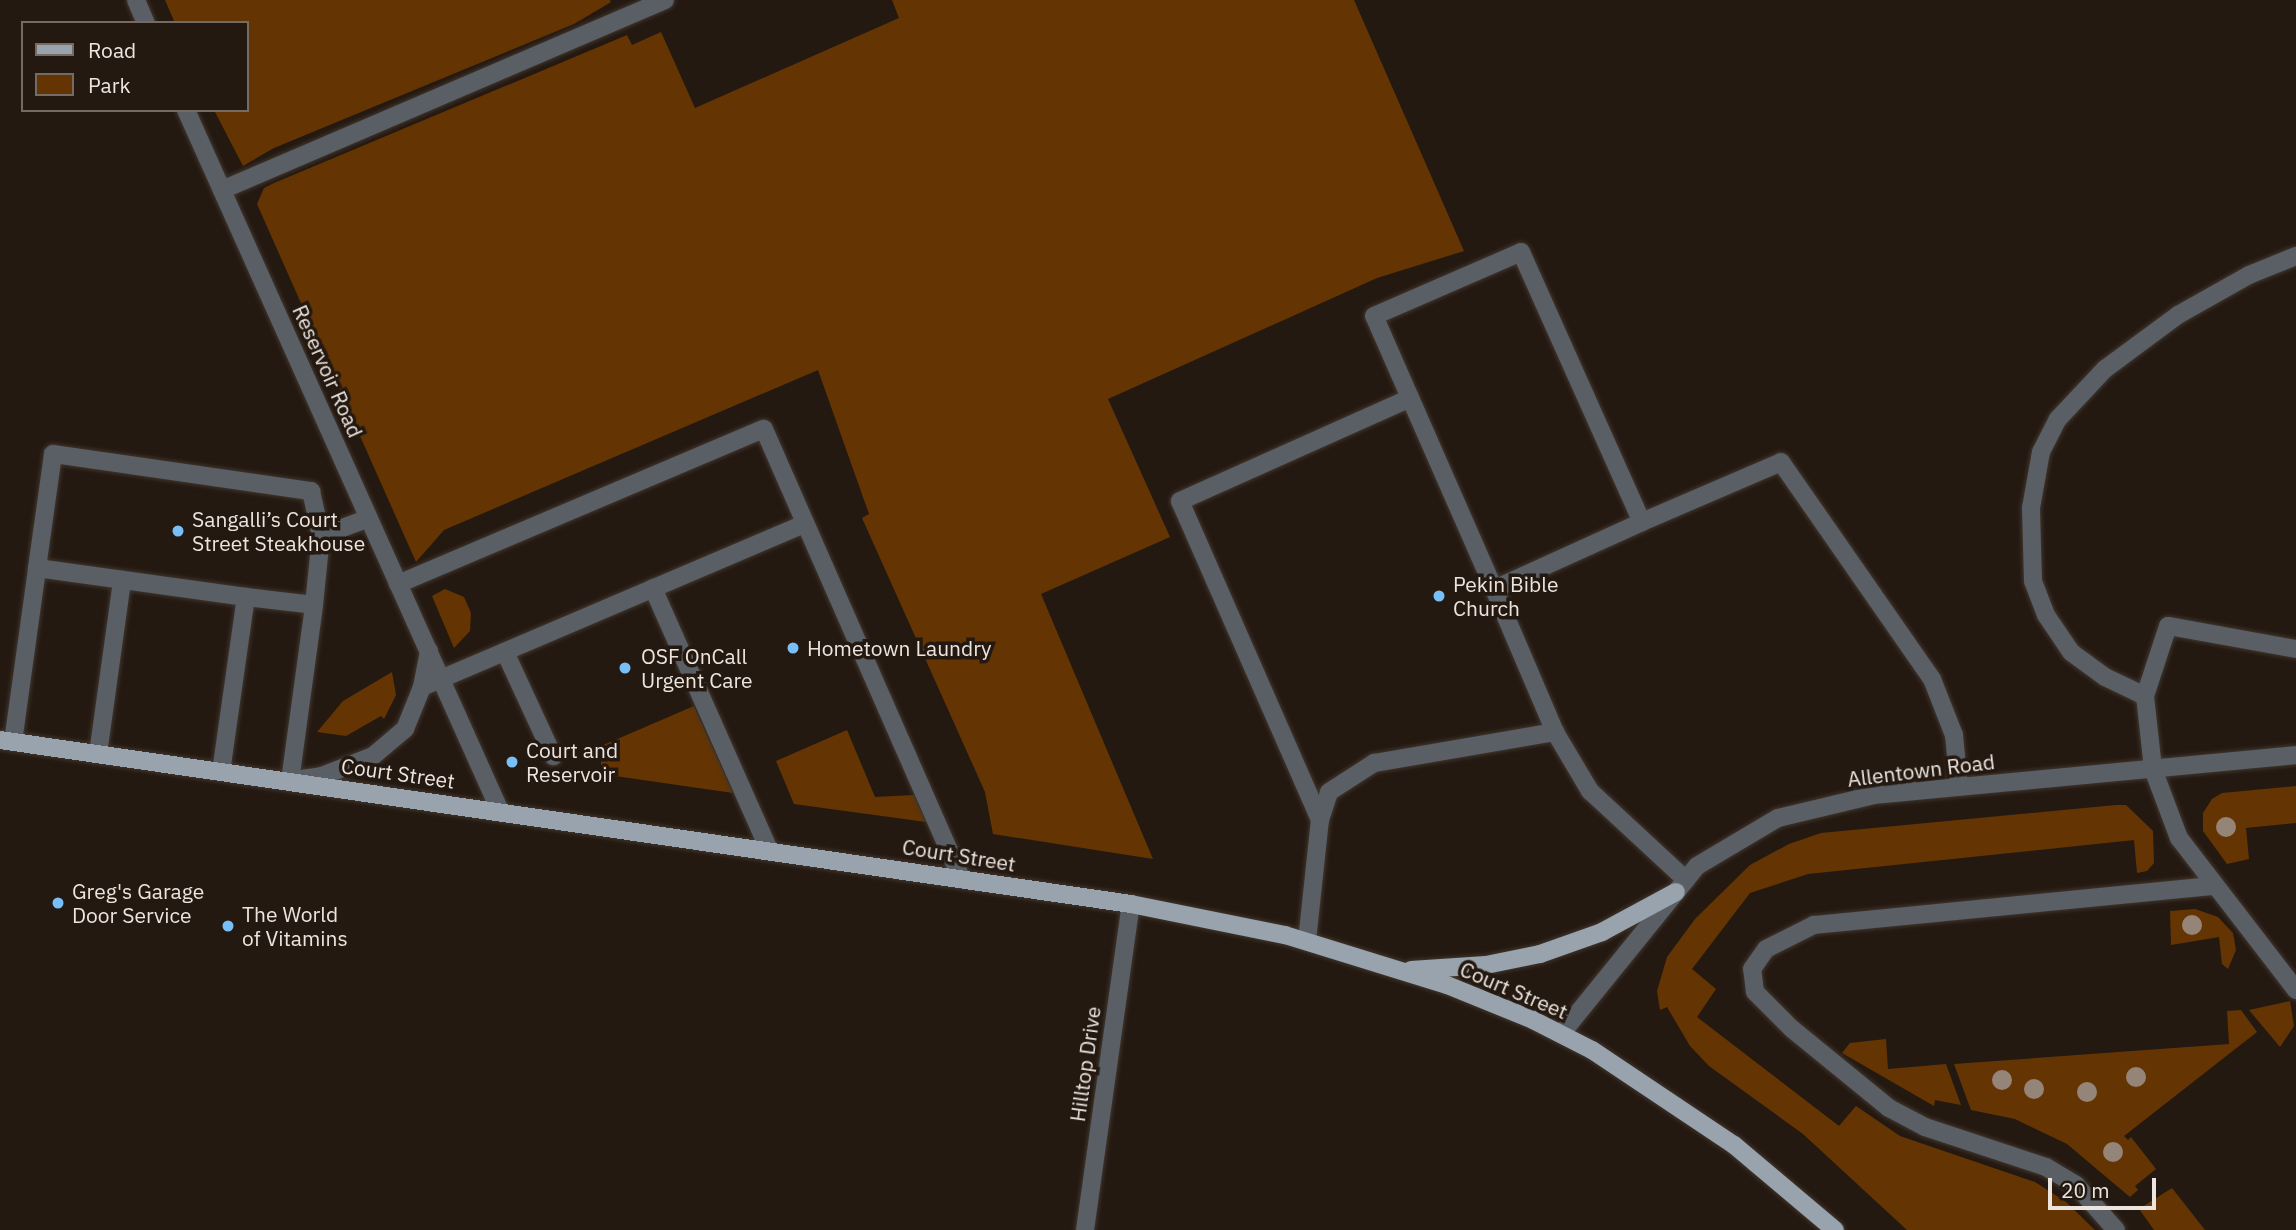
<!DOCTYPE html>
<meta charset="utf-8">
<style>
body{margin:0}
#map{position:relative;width:2296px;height:1230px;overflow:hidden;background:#241911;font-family:"IBM Plex Sans",sans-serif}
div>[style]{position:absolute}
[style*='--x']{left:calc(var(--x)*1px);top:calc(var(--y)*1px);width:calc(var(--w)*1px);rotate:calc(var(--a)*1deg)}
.green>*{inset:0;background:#643503}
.roads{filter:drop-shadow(0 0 2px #40362e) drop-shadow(0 0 2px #40362e)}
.service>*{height:18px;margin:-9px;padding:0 9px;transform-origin:9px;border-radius:9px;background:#595f64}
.minor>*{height:18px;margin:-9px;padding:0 9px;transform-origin:9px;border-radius:9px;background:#595f64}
.tertiary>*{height:18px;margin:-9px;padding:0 9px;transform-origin:9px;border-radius:9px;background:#595f64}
.primary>*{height:18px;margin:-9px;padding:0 9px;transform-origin:9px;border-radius:9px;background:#98a3ad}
.trees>*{width:20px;height:20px;margin:-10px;border-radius:50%;background:#958478}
.dots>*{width:19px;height:19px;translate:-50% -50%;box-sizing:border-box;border:4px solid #241911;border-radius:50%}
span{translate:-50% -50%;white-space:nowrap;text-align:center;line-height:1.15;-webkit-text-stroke:7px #241911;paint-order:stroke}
.street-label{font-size:21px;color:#ece5df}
.poi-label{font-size:21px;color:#ece5df}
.left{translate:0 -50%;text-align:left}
.legend{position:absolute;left:21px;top:21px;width:228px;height:91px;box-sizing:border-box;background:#241911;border:2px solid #746b63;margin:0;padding:9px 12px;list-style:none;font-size:21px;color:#ece5df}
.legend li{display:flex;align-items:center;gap:14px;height:35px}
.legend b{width:35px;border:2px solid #746b63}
.scale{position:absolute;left:2048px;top:1178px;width:108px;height:32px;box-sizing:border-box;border:4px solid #ece5df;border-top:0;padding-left:9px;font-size:21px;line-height:24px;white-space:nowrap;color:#ece5df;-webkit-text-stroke:5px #241911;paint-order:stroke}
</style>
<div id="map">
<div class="green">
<div style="clip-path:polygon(165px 0,610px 0,611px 2px,574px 24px,274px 148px,243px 166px,214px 110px,247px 110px,247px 23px,175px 23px)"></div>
<div style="clip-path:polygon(892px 0,1354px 0,1464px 251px,1377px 278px,1108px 399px,1170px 537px,1041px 594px,1153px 859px,993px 834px,985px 792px,862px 518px,869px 514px,818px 370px,444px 530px,416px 562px,257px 204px,264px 188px,274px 183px,627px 35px,632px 45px,661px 32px,695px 108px,899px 18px)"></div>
<div style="clip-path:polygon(445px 589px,464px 597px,471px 613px,470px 631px,454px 648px,432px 596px)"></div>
<div style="clip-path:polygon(392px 672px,396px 695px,384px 719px,381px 716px,346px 736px,317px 732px,343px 701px)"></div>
<div style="clip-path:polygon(694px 706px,733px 793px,601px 774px,601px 746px)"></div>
<div style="clip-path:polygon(847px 730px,875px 797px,914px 795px,926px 822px,794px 804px,776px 761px)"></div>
<div style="clip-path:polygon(2296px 786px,2296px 823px,2246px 828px,2249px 859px,2227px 864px,2203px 831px,2203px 813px,2212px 799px,2222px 793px)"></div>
<div style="clip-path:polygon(2116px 805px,2126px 805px,2153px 831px,2154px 863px,2147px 871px,2137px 873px,2134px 840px,1808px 874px,1750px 893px,1692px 969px,1716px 989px,1697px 1017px,1839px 1126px,1856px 1106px,1900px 1136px,2035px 1182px,2066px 1202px,2095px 1230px,1907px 1230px,1803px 1134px,1709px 1066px,1690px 1046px,1667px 1007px,1660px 1010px,1657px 991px,1667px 957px,1695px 919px,1750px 865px,1789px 844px,1821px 833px)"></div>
<div style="clip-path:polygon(2195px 909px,2218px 917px,2233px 933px,2236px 950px,2228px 969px,2222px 964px,2219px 937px,2171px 945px,2170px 911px)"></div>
<div style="clip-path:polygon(2290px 1001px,2294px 1026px,2280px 1047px,2249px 1010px)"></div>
<div style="clip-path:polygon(2241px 1010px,2257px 1032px,2124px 1136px,2128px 1140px,2131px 1137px,2156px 1169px,2135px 1186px,2138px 1190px,2130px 1197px,2067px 1144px,2015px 1119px,1971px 1110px,1954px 1064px,2229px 1044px,2227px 1011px)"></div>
<div style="clip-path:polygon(1886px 1039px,1888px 1069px,1946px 1064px,1961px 1105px,1935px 1100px,1934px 1106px,1842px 1053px,1850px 1043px)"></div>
<div style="clip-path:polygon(2172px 1188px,2205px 1230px,2154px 1230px,2139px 1209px)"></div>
</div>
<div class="roads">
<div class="service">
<div style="--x:222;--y:190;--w:482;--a:-23.2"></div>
<div style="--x:1642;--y:522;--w:151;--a:-23.3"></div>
<div style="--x:1781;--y:462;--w:264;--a:55.2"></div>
<div style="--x:1932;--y:679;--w:60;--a:68.6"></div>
<div style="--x:1954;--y:735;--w:52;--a:84.5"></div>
<div style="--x:398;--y:584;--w:397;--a:-23"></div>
<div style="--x:764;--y:429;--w:492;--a:66.3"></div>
<div style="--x:653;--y:588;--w:287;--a:66.1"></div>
<div style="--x:1494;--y:589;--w:298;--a:-113.7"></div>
<div style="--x:1374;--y:316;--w:160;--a:-23.5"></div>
<div style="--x:1521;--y:252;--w:296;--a:65.9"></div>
<div style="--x:1642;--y:522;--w:162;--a:155.6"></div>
<div style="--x:1494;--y:589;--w:155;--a:66.9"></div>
<div style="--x:1555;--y:732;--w:69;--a:59.3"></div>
<div style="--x:1590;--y:791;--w:131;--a:42.8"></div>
<div style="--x:246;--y:597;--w:68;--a:6.7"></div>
<div style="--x:314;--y:605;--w:69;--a:-84.2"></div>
<div style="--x:2296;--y:649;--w:130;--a:-169.8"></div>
<div style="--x:2168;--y:626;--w:74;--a:108.2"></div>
<div style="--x:2145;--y:696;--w:73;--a:83.7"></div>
<div style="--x:2153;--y:769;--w:74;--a:69.4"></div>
<div style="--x:2179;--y:838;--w:192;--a:52.4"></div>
<div style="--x:505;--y:652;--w:115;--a:65.2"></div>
<div style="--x:422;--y:687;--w:416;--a:-23.1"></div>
<div style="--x:2145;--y:696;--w:44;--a:-154.6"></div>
<div style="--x:2105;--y:677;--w:42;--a:-143.7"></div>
<div style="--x:2071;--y:652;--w:45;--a:-124"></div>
<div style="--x:2046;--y:615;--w:36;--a:-111"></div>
<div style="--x:2033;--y:581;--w:73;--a:-91.6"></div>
<div style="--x:2031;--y:508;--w:57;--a:-79.9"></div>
<div style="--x:2041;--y:452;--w:37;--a:-63"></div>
<div style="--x:2058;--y:419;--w:69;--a:-46.8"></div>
<div style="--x:2105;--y:369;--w:91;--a:-36.5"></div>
<div style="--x:2178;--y:315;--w:81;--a:-29.4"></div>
<div style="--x:2249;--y:275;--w:51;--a:-22"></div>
<div style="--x:13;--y:742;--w:176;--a:-82.1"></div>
<div style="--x:98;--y:754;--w:176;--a:-82.1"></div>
<div style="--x:221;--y:772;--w:177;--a:-81.9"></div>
<div style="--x:246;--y:597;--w:211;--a:-172.1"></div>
<div style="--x:37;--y:568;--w:115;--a:-82"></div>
<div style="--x:53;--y:454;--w:261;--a:8.2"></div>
<div style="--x:311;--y:491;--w:46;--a:77.5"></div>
<div style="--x:321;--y:536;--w:51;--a:-20.6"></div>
<div style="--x:290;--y:781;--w:178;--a:-82.2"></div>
<div style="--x:1320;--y:820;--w:348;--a:-113.7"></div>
<div style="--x:1180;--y:501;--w:252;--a:-24.1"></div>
<div style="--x:1307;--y:941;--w:122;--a:-83.9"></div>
<div style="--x:1320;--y:820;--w:29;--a:-72"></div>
<div style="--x:1329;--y:792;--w:54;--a:-32.8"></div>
<div style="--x:1374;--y:763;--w:184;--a:-9.7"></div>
<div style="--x:2116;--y:1230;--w:60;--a:-131.6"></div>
<div style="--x:2076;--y:1185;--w:35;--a:-149"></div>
<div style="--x:2046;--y:1167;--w:127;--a:-161.7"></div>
<div style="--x:1925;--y:1127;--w:41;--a:-152.2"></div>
<div style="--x:1889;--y:1108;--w:125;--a:-140.8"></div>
<div style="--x:1792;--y:1029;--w:52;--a:-135"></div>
<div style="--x:1755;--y:992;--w:23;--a:-97"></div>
<div style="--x:1752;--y:969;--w:24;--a:-55"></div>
<div style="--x:1766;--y:949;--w:54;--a:-26.6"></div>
<div style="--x:1814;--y:925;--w:401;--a:-5.6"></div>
</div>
<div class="minor">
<div style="--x:136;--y:0;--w:25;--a:67"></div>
<div style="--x:186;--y:110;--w:768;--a:65.87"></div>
<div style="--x:294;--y:780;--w:28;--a:-8"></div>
<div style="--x:322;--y:776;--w:55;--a:-21.4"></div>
<div style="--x:373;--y:756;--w:42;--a:-40.2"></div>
<div style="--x:405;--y:729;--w:45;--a:-68"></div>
<div style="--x:422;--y:687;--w:37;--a:-79"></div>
<div style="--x:1085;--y:1230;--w:329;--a:-82"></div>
</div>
<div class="tertiary">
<div style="--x:1561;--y:1034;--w:216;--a:-51"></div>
<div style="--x:1697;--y:866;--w:94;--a:-30.7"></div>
<div style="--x:1778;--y:818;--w:99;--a:-13.5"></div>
<div style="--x:1874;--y:795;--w:424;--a:-5.4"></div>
</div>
<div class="primary">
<div style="--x:0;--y:740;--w:1143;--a:8.25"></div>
<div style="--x:1131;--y:904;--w:157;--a:11.4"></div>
<div style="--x:1285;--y:935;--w:170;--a:17.2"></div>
<div style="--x:1447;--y:985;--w:93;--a:22.1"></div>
<div style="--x:1533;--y:1020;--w:66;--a:27"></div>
<div style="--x:1592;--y:1050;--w:171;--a:33.8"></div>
<div style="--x:1734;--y:1145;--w:132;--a:40.1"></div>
<div style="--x:1411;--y:970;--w:75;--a:-3.8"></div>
<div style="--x:1486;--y:965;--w:55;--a:-11.5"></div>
<div style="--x:1540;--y:954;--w:66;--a:-19.5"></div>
<div style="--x:1602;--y:932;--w:84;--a:-28.4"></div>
</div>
</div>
<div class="trees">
<div style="left:2226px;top:827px"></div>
<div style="left:2192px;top:925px"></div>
<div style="left:2136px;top:1077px"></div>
<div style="left:2002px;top:1080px"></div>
<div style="left:2034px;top:1089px"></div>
<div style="left:2087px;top:1092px"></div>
<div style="left:2113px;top:1152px"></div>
</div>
<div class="dots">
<div style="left:178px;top:531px;background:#78bff8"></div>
<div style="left:1439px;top:596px;background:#78bff8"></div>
<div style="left:793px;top:648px;background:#78bff8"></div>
<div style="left:625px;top:668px;background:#78bff8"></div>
<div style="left:512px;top:762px;background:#78bff8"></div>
<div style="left:58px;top:903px;background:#78bff8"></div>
<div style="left:228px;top:926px;background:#78bff8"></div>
</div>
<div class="street-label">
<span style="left:328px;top:371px;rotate:66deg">Reservoir Road</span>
<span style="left:1921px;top:770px;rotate:-7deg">Allentown Road</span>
<span style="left:398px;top:773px;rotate:8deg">Court Street</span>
<span style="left:959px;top:855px;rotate:9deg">Court Street</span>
<span style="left:1514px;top:990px;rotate:23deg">Court Street</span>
<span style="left:1085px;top:1064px;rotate:-82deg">Hilltop Drive</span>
</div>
<div class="poi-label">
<span class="left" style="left:192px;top:531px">Sangalli’s Court<br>Street Steakhouse</span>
<span class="left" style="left:1453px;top:596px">Pekin Bible<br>Church</span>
<span class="left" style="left:807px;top:648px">Hometown Laundry</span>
<span class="left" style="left:641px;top:668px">OSF OnCall<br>Urgent Care</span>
<span class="left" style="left:526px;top:762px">Court and<br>Reservoir</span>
<span class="left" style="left:72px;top:903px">Greg's Garage<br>Door Service</span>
<span class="left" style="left:242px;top:926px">The World<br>of Vitamins</span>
</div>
<ul class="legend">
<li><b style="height:9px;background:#98a3ad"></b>Road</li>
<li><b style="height:19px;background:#643503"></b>Park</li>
</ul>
<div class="scale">20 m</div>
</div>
